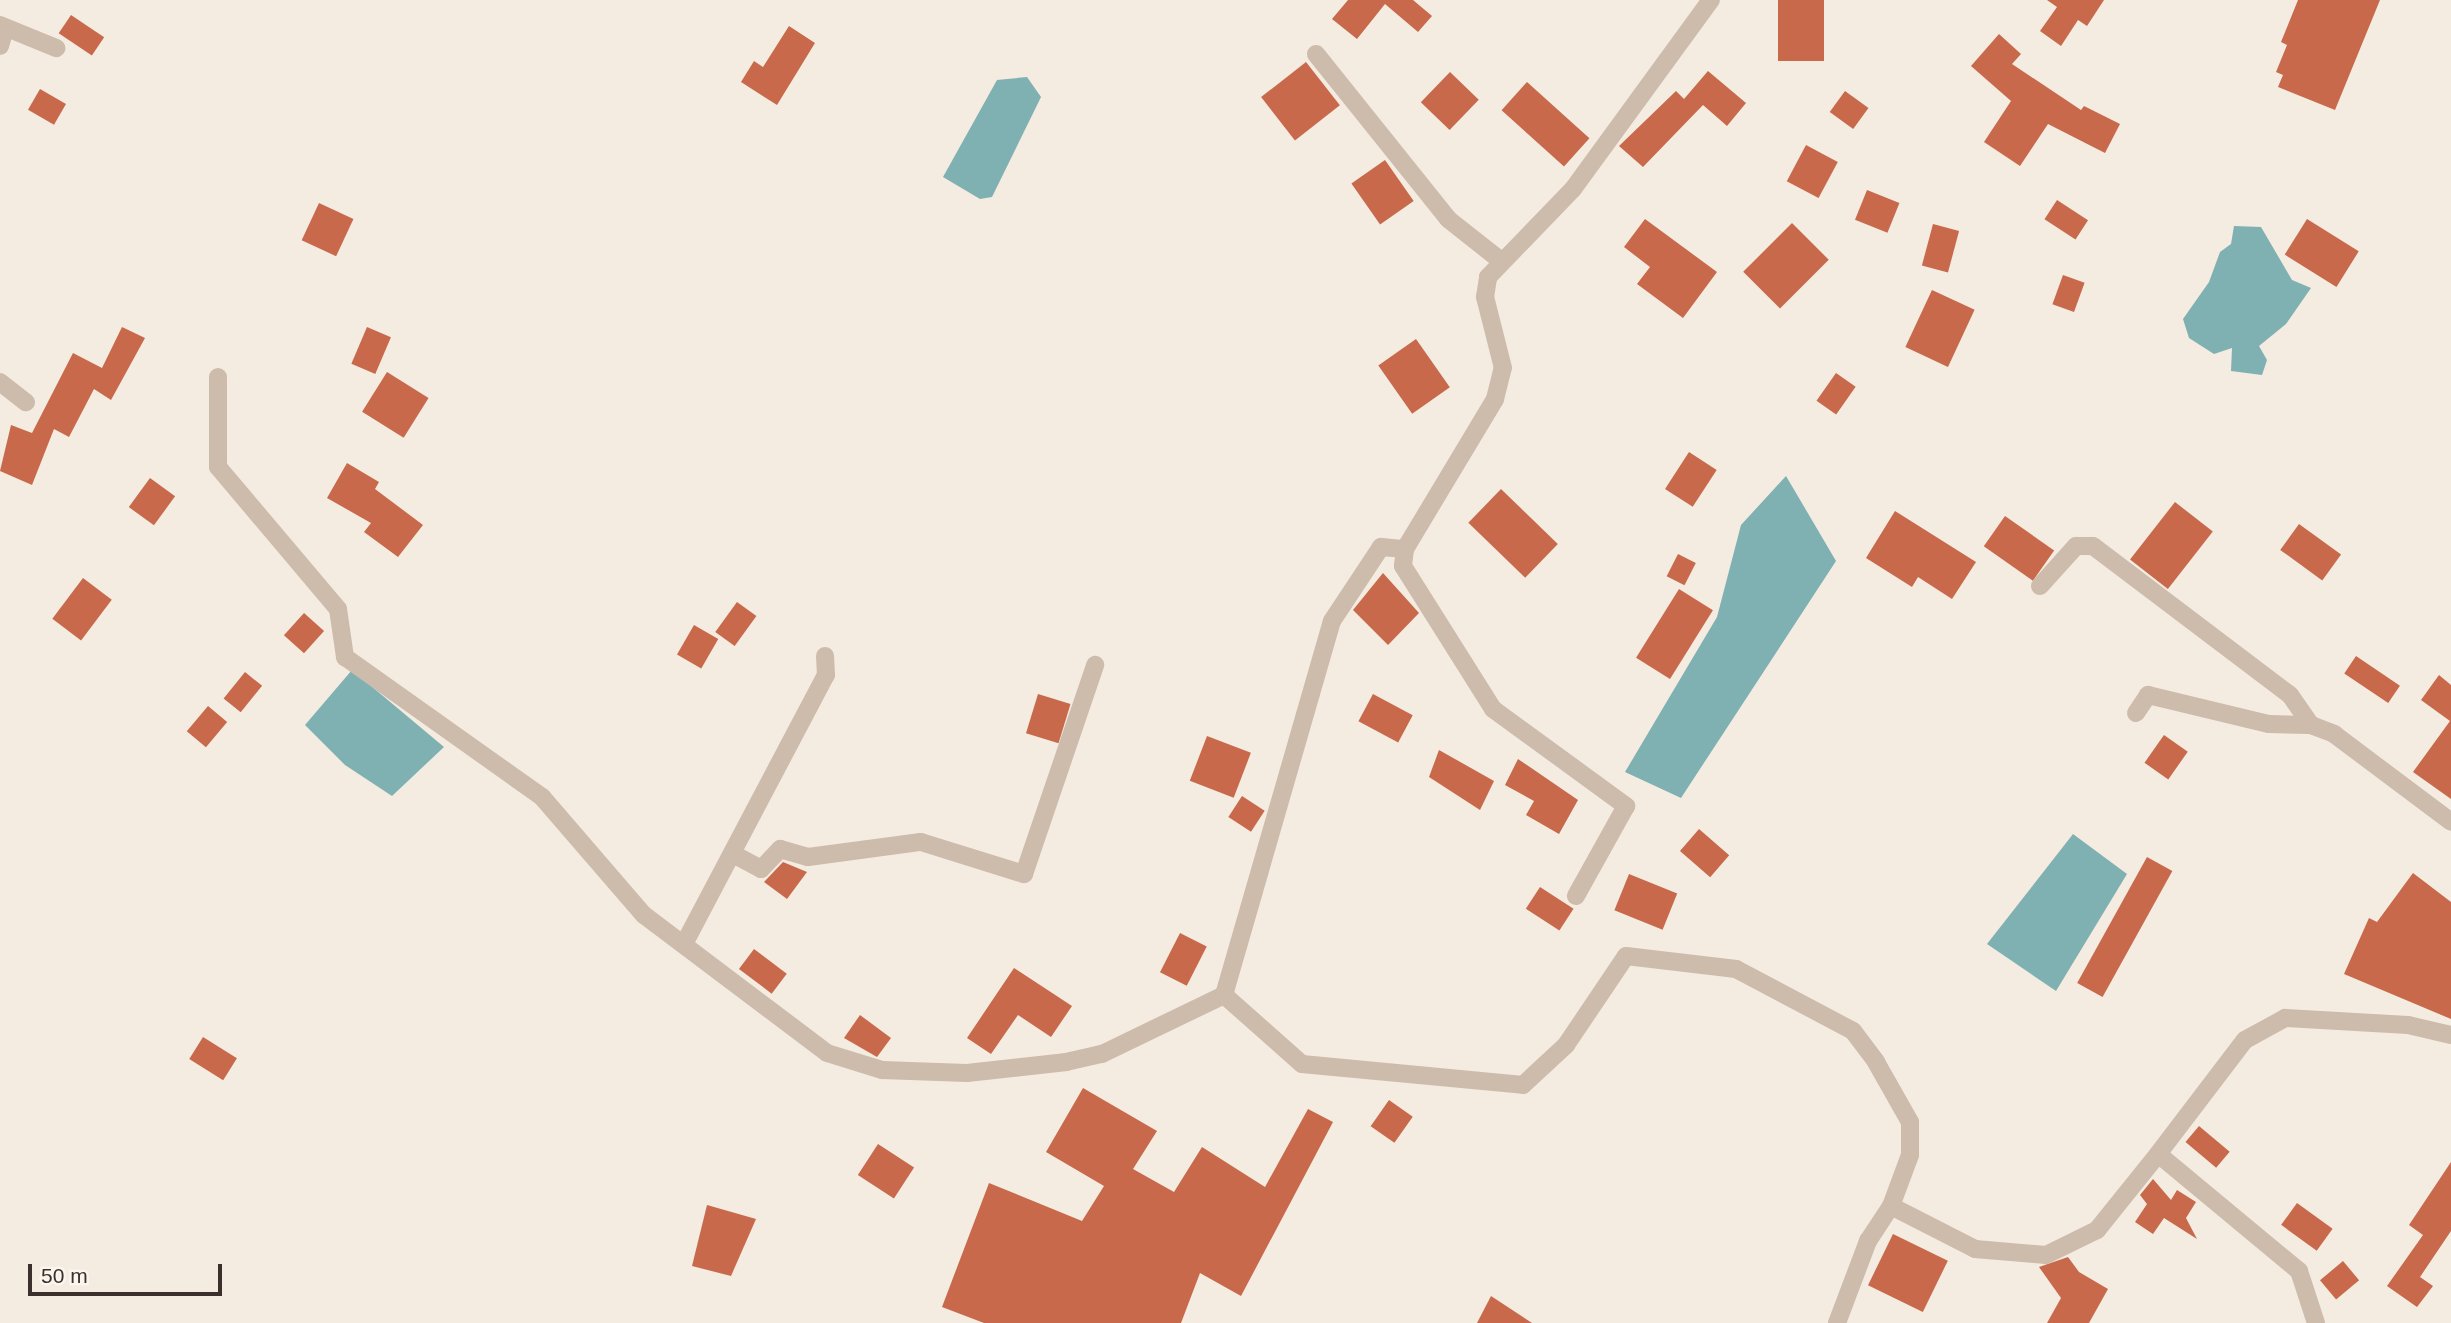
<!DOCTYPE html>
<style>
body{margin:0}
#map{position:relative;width:2451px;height:1323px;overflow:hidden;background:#f4ebe1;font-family:Arial,sans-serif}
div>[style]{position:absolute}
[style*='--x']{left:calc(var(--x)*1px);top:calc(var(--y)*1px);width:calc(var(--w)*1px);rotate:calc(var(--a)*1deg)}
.water>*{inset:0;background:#7fb0b2}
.building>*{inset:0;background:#c8694b;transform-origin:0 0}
.street>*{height:18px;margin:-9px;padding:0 9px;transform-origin:9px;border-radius:9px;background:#cdbbac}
span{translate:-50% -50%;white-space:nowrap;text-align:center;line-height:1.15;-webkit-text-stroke:7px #fbf5ee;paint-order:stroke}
.scale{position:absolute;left:28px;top:1264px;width:194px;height:32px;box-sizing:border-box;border:4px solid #3b302b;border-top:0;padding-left:9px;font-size:21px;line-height:24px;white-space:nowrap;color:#3b302b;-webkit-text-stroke:5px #fbf5ee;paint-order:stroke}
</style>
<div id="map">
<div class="water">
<div style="clip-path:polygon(1027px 77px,1041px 97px,992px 197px,980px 199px,943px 177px,997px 80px)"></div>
<div style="clip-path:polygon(2234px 226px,2261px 227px,2292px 280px,2311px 288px,2286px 324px,2259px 346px,2267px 360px,2262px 375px,2231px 371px,2232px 348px,2214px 354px,2189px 338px,2183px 319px,2209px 282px,2220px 252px,2231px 244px)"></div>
<div style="clip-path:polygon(1786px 476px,1836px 561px,1681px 798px,1625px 772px,1717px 617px,1741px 525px)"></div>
<div style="clip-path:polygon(352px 670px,444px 747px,392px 796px,345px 765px,305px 725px)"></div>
<div style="clip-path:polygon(2073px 834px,2127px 874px,2056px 991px,1987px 944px)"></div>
</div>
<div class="building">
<div style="clip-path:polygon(1348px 0,1413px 0,1432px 16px,1418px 32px,1385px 4px,1357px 39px,1332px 19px)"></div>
<div style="left:1778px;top:0;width:46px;height:61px"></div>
<div style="clip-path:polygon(2047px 0,2104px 0,2087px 26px,2078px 20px,2061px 46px,2040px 31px,2057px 7px)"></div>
<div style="clip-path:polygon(2298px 0,2380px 0,2335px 110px,2278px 87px,2283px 75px,2276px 72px,2287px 45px,2281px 42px)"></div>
<div style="left:71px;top:15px;width:40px;height:22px;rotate:34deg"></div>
<div style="clip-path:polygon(789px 26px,815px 43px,777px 105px,741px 82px,754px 61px,763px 67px)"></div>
<div style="clip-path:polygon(1999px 34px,2021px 54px,2012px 64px,2081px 110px,2084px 106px,2120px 124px,2105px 153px,2048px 124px,2020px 166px,1984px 142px,2011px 101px,1971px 66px)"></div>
<div style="left:1306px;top:62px;width:55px;height:57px;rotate:52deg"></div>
<div style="clip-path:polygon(1708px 71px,1746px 103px,1727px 126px,1703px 105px,1643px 167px,1619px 146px,1676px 91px,1684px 99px)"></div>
<div style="left:1450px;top:72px;width:40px;height:42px;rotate:44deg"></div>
<div style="left:1527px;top:82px;width:84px;height:38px;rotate:42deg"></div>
<div style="left:40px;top:89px;width:30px;height:24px;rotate:30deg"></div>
<div style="left:1845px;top:91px;width:29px;height:26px;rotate:36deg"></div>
<div style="left:1806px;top:145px;width:36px;height:41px;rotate:28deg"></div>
<div style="left:1385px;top:160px;width:50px;height:41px;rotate:55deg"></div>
<div style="left:1867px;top:190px;width:35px;height:32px;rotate:22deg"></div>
<div style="left:2057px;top:200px;width:37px;height:23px;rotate:33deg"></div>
<div style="left:319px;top:203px;width:38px;height:41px;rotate:25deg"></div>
<div style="clip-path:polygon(1645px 219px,1717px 272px,1683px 318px,1637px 284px,1650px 267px,1624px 247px)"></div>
<div style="left:2307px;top:219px;width:61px;height:42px;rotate:32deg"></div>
<div style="left:1792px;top:223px;width:52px;height:69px;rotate:45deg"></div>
<div style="left:1933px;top:224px;width:27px;height:43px;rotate:15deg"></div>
<div style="left:2063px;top:275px;width:23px;height:31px;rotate:20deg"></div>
<div style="left:1932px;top:290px;width:47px;height:63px;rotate:25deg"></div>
<div style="clip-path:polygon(122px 327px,145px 338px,111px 400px,94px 389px,69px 437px,54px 429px,32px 485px,0 471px,11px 425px,32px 433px,73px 353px,102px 368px)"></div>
<div style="left:367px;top:327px;width:26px;height:40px;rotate:23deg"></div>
<div style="left:1416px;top:339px;width:59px;height:46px;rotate:55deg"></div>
<div style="left:387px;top:372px;width:49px;height:47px;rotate:32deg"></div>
<div style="left:1836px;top:373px;width:24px;height:34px;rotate:35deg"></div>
<div style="left:1689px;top:452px;width:33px;height:44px;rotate:33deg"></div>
<div style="clip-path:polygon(347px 463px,379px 482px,375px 489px,423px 525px,398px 557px,364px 532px,371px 523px,327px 498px)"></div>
<div style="left:150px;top:478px;width:31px;height:36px;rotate:36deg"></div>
<div style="left:1501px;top:489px;width:79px;height:47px;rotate:44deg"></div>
<div style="left:2175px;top:502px;width:48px;height:73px;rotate:38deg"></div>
<div style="clip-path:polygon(1895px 511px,1976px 562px,1952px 599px,1918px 577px,1912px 587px,1866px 558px)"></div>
<div style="left:2005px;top:516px;width:60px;height:37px;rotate:35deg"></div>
<div style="left:2299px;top:524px;width:52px;height:32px;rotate:36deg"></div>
<div style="left:1678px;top:554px;width:20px;height:25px;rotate:27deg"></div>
<div style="clip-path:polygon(1383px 573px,1419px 613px,1388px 645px,1353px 610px)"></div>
<div style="left:83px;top:578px;width:36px;height:51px;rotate:37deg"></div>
<div style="left:1679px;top:589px;width:40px;height:81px;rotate:32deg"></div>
<div style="left:737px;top:602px;width:24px;height:37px;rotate:36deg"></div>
<div style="left:304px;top:613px;width:27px;height:30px;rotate:42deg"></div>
<div style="left:694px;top:625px;width:28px;height:34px;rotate:30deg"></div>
<div style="left:2356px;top:656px;width:53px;height:21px;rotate:34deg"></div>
<div style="left:245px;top:672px;width:22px;height:34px;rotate:39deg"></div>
<div style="clip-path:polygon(2439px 675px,2451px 685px,2451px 799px,2413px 772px,2450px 721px,2421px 700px)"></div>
<div style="left:1038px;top:694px;width:34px;height:41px;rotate:17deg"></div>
<div style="left:1373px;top:694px;width:45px;height:31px;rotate:28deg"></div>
<div style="left:208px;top:706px;width:25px;height:33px;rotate:40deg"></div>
<div style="left:2164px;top:735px;width:29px;height:34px;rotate:35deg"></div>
<div style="left:1207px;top:736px;width:47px;height:48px;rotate:21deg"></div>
<div style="clip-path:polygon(1439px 750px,1494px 781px,1480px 810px,1429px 777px)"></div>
<div style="clip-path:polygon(1518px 759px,1578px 800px,1559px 834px,1526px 815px,1534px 801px,1505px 785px)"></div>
<div style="left:1242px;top:796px;width:27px;height:25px;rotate:33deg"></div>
<div style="left:1699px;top:829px;width:40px;height:29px;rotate:41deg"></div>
<div style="left:2147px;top:857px;width:29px;height:144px;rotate:29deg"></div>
<div style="clip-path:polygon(783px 862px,807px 872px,787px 899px,764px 882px)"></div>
<div style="clip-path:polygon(2413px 873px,2451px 902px,2451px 1019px,2344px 974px,2369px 918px,2377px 922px)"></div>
<div style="left:1629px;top:874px;width:52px;height:39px;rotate:22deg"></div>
<div style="left:1540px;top:887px;width:40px;height:26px;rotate:33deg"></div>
<div style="left:1180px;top:933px;width:30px;height:44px;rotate:27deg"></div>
<div style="left:754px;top:949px;width:41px;height:25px;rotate:37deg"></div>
<div style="clip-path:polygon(1014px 968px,1072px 1006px,1051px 1037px,1018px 1015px,991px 1054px,967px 1038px)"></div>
<div style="clip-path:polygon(860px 1015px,891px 1038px,877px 1057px,844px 1038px)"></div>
<div style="left:203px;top:1037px;width:40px;height:26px;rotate:32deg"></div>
<div style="clip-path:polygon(1083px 1088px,1157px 1131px,1133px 1169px,1174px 1192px,1202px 1147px,1265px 1187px,1308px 1109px,1333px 1122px,1241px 1296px,1200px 1273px,1181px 1323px,984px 1323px,942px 1307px,989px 1183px,1082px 1221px,1104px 1186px,1046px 1152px)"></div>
<div style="left:1389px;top:1100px;width:29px;height:32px;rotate:35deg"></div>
<div style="left:2199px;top:1126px;width:40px;height:21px;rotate:40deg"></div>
<div style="left:878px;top:1144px;width:43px;height:37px;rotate:33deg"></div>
<div style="clip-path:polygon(2451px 1162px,2451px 1231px,2420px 1277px,2433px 1286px,2417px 1307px,2387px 1286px,2423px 1235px,2409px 1225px)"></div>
<div style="clip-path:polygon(2153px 1179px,2171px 1200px,2177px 1190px,2196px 1202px,2186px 1218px,2197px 1239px,2164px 1218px,2153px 1234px,2135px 1222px,2147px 1204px,2140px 1195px)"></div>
<div style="left:2297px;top:1203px;width:44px;height:27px;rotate:36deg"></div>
<div style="clip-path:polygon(707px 1205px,756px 1219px,731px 1276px,692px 1266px)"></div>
<div style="left:1893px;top:1234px;width:61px;height:57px;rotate:26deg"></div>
<div style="clip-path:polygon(2068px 1257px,2079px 1272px,2108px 1289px,2089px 1323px,2047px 1323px,2061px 1298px,2039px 1267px)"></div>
<div style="left:2343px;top:1261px;width:25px;height:30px;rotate:50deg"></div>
<div style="clip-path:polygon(1491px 1296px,1532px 1323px,1477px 1323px)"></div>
</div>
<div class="street">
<div style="--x:0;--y:25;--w:61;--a:22.3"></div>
<div style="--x:0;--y:46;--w:19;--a:-74"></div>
<div style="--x:1316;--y:54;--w:211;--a:51.3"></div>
<div style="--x:1448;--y:219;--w:66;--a:38.3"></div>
<div style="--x:218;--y:377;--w:90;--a:90"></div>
<div style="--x:218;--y:467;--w:186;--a:49.8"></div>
<div style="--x:338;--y:609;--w:49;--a:81.7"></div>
<div style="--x:345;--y:657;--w:242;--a:35.4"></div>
<div style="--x:542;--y:797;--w:156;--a:49.2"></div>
<div style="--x:644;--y:915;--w:229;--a:37"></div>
<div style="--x:827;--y:1053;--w:58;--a:17.2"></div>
<div style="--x:882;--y:1070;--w:85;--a:2"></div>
<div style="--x:967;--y:1073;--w:100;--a:-6.3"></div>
<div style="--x:1066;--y:1062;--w:37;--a:-13"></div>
<div style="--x:1102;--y:1054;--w:136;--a:-25.8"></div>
<div style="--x:0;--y:382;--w:33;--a:38"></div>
<div style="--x:1405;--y:549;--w:17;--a:97"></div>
<div style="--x:1403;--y:566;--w:169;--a:57.8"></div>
<div style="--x:1493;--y:709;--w:165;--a:36.1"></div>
<div style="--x:1626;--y:806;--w:103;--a:119.1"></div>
<div style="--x:2040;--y:586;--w:54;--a:-48"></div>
<div style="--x:2076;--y:546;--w:17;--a:0"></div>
<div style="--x:2093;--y:546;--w:247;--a:37.1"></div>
<div style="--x:2290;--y:695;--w:37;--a:55"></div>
<div style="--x:2136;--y:713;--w:22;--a:-56"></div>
<div style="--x:2148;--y:695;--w:124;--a:13.5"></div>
<div style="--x:2269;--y:724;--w:42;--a:1.4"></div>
<div style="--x:2311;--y:725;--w:25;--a:21"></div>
<div style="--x:2334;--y:734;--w:146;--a:36.9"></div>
<div style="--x:733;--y:854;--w:32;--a:28"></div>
<div style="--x:761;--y:869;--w:28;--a:-46"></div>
<div style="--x:780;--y:849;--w:29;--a:16"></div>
<div style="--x:808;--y:857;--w:114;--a:-7.6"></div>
<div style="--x:921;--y:842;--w:108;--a:17.3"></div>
<div style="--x:1024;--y:874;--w:221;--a:-71.2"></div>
<div style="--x:684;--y:944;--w:304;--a:-62.2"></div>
<div style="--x:826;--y:675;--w:19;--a:-93"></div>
<div style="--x:1224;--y:995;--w:389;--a:-73.9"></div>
<div style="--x:1332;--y:621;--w:89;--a:-56.5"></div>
<div style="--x:1381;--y:547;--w:24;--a:5"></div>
<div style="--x:1405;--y:549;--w:175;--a:-59"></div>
<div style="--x:1495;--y:399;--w:32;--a:-76"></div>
<div style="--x:1503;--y:368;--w:73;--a:-104.2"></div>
<div style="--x:1485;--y:297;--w:20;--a:-81"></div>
<div style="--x:1488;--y:277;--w:122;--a:-46"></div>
<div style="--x:1573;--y:189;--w:234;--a:-53.9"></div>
<div style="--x:1224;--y:995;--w:104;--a:41.5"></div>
<div style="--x:1302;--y:1064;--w:222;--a:5.4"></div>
<div style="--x:1523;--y:1085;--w:59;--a:-42.9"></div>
<div style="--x:1566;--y:1045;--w:107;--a:-56"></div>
<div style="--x:1626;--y:956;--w:111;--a:6.7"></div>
<div style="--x:1736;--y:969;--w:132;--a:27.9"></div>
<div style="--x:1853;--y:1031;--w:39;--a:53"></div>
<div style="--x:1876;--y:1062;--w:69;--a:60.5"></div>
<div style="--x:1910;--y:1122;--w:33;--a:90"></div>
<div style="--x:1910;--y:1155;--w:54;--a:110.4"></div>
<div style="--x:1837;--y:1323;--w:88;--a:-69.3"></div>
<div style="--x:1868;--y:1241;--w:42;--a:-56.7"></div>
<div style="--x:1891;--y:1206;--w:94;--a:27.1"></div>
<div style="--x:1975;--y:1249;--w:71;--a:4.8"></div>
<div style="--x:2046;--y:1255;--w:57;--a:-26.1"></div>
<div style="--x:2097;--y:1230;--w:97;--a:-51.2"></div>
<div style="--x:2316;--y:1323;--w:55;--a:-108.1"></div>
<div style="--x:2299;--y:1271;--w:183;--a:-140.3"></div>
<div style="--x:2158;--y:1154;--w:143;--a:-52.7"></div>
<div style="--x:2245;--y:1040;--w:46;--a:-28.8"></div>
<div style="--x:2285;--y:1018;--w:123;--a:3.3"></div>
<div style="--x:2408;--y:1025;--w:44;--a:13.1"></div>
</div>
<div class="scale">50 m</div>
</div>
